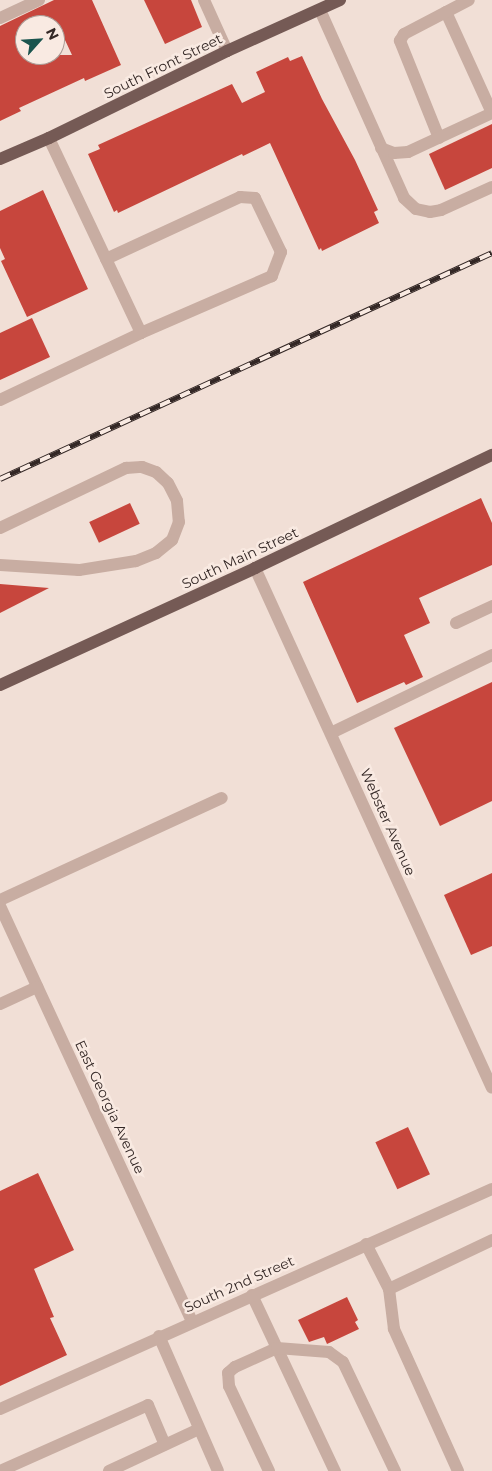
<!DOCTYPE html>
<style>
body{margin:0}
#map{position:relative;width:492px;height:1471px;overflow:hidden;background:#f1dfd6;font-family:Montserrat,sans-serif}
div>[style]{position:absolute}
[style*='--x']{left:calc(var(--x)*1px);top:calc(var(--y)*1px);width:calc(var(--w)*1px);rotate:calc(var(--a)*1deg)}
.building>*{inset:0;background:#c7463d;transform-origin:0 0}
.minor>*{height:12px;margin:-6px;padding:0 6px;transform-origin:6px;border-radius:6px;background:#c8ada2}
.major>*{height:12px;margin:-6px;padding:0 6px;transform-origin:6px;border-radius:6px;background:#755a55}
.rail>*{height:5.5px;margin-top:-2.75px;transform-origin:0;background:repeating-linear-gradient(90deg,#f9eae2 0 11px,#332725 0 22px);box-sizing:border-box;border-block:1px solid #332725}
span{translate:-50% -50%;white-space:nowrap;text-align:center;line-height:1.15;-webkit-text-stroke:5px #f9eae2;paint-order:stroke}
.street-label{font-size:14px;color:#332725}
.north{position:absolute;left:15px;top:15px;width:50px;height:50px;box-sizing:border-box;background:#f9eae2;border:1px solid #aa9c96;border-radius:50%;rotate:64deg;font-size:14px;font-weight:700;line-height:20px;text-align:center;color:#332725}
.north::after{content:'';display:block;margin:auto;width:18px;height:22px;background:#1a544e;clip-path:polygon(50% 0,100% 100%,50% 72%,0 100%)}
</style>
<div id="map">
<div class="building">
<div style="clip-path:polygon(evenodd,54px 0,92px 0,121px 65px,85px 81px,84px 78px,19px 108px,21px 111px,0 121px,0 26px,54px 0,25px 25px,58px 25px,72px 55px,25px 55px,25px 25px)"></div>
<div style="clip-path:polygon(144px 0,191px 0,202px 27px,165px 44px)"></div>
<div style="clip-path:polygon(302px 56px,322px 99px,355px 160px,378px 210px,374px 212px,379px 223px,322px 251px,321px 248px,319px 250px,270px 143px,243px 156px,242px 154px,118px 213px,117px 210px,114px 212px,88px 154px,100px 149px,98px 145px,232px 84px,242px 103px,265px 92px,256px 72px,288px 57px,290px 61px)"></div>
<div style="clip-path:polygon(492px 124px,492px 168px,445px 190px,429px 154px)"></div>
<div style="clip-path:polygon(43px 190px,88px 289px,27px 317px,1px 261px,5px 259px,0 248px,0 211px)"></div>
<div style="clip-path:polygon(32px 318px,50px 357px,0 380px,0 333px)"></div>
<div style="clip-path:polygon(481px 498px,492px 523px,492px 565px,419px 598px,430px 623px,404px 635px,423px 677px,406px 685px,404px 682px,357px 703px,303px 582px)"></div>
<div style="left:130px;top:503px;width:23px;height:45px;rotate:65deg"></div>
<div style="clip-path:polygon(0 584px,49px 588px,0 613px)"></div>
<div style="clip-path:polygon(492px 682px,492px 801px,440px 826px,394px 728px)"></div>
<div style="clip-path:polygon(492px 873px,492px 946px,471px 955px,444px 895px)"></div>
<div style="left:408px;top:1127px;width:52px;height:36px;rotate:65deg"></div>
<div style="clip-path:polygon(38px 1173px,74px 1250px,34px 1269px,54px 1317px,50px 1318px,67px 1355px,0 1386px,0 1191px)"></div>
<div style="clip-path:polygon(347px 1297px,358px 1320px,355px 1322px,359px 1329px,327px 1344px,324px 1337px,309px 1342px,298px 1320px)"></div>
</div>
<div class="minor">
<div style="--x:204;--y:0;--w:56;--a:65.7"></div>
<div style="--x:320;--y:10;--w:206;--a:65.9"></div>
<div style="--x:404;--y:198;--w:16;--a:43"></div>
<div style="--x:416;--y:209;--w:14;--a:12"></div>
<div style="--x:430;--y:212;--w:11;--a:-10"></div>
<div style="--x:441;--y:210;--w:56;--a:-24.3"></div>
<div style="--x:446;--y:12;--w:111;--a:65.5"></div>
<div style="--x:0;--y:18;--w:43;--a:-24.8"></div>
<div style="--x:439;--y:138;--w:105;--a:-111.9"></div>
<div style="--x:400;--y:41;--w:8;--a:-60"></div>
<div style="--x:404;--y:34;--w:73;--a:-27.6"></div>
<div style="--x:381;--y:148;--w:14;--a:21"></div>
<div style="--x:394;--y:153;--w:14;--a:-4"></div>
<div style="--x:408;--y:152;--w:93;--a:-24.9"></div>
<div style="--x:106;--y:259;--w:148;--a:-24.8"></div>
<div style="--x:240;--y:197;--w:15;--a:4"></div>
<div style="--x:255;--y:198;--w:60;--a:64.3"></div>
<div style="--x:281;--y:252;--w:26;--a:111"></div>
<div style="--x:272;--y:276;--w:143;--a:156.5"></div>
<div style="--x:0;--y:400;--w:156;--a:-25.4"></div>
<div style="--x:141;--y:333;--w:216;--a:-115.3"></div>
<div style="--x:0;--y:528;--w:140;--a:-25.5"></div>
<div style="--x:126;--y:468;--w:16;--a:-4"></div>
<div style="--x:142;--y:467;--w:15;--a:20"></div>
<div style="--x:156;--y:472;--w:16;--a:43"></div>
<div style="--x:168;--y:483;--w:20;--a:63"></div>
<div style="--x:177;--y:501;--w:21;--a:85"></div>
<div style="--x:179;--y:522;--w:19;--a:111"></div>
<div style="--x:172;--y:540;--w:21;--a:141"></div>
<div style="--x:156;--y:553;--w:22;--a:158"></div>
<div style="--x:136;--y:561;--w:58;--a:171"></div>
<div style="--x:79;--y:570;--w:79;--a:-176.4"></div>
<div style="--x:255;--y:568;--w:571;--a:65.5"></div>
<div style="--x:456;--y:623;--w:40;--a:-25"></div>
<div style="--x:331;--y:733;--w:179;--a:-25.8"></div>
<div style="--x:0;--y:900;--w:244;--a:-24.7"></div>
<div style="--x:0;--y:906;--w:457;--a:65.2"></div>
<div style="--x:0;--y:1004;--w:41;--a:-24.7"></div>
<div style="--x:366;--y:1244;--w:51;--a:62.9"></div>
<div style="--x:252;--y:1295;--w:195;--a:64.8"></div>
<div style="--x:159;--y:1336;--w:147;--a:66.4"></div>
<div style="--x:0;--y:1409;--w:539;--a:-24.09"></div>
<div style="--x:0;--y:1471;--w:162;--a:-24"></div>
<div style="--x:148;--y:1405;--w:43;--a:67"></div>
<div style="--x:109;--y:1471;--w:99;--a:-25"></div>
<div style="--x:269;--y:1471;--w:94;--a:-115.2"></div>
<div style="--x:229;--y:1386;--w:13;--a:-94"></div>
<div style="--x:228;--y:1373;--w:9;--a:-41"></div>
<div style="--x:235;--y:1367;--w:46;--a:-24.3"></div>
<div style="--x:277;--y:1348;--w:52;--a:4.4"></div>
<div style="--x:329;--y:1352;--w:17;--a:36"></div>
<div style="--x:343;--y:1362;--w:121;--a:64.5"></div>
<div style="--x:458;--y:1471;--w:156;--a:-114.3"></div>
<div style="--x:394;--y:1329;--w:40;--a:-97.1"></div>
<div style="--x:389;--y:1289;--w:114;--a:-25.4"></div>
</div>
<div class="major">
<div style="--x:0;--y:159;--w:53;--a:-23.2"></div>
<div style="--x:49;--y:138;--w:198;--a:-26"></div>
<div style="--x:227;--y:51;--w:124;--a:-24.3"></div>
<div style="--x:0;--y:685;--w:281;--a:-24.6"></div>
<div style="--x:255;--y:568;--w:263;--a:-25.5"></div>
</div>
<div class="rail">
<div style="--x:0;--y:479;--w:541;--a:-24.67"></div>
</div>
<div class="street-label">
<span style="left:163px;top:66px;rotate:-26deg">South Front Street</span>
<span style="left:240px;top:558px;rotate:-25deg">South Main Street</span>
<span style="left:388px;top:822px;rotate:66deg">Webster Avenue</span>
<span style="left:110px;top:1107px;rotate:65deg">East Georgia Avenue</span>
<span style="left:239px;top:1284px;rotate:-24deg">South 2nd Street</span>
</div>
<div class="north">N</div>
</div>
